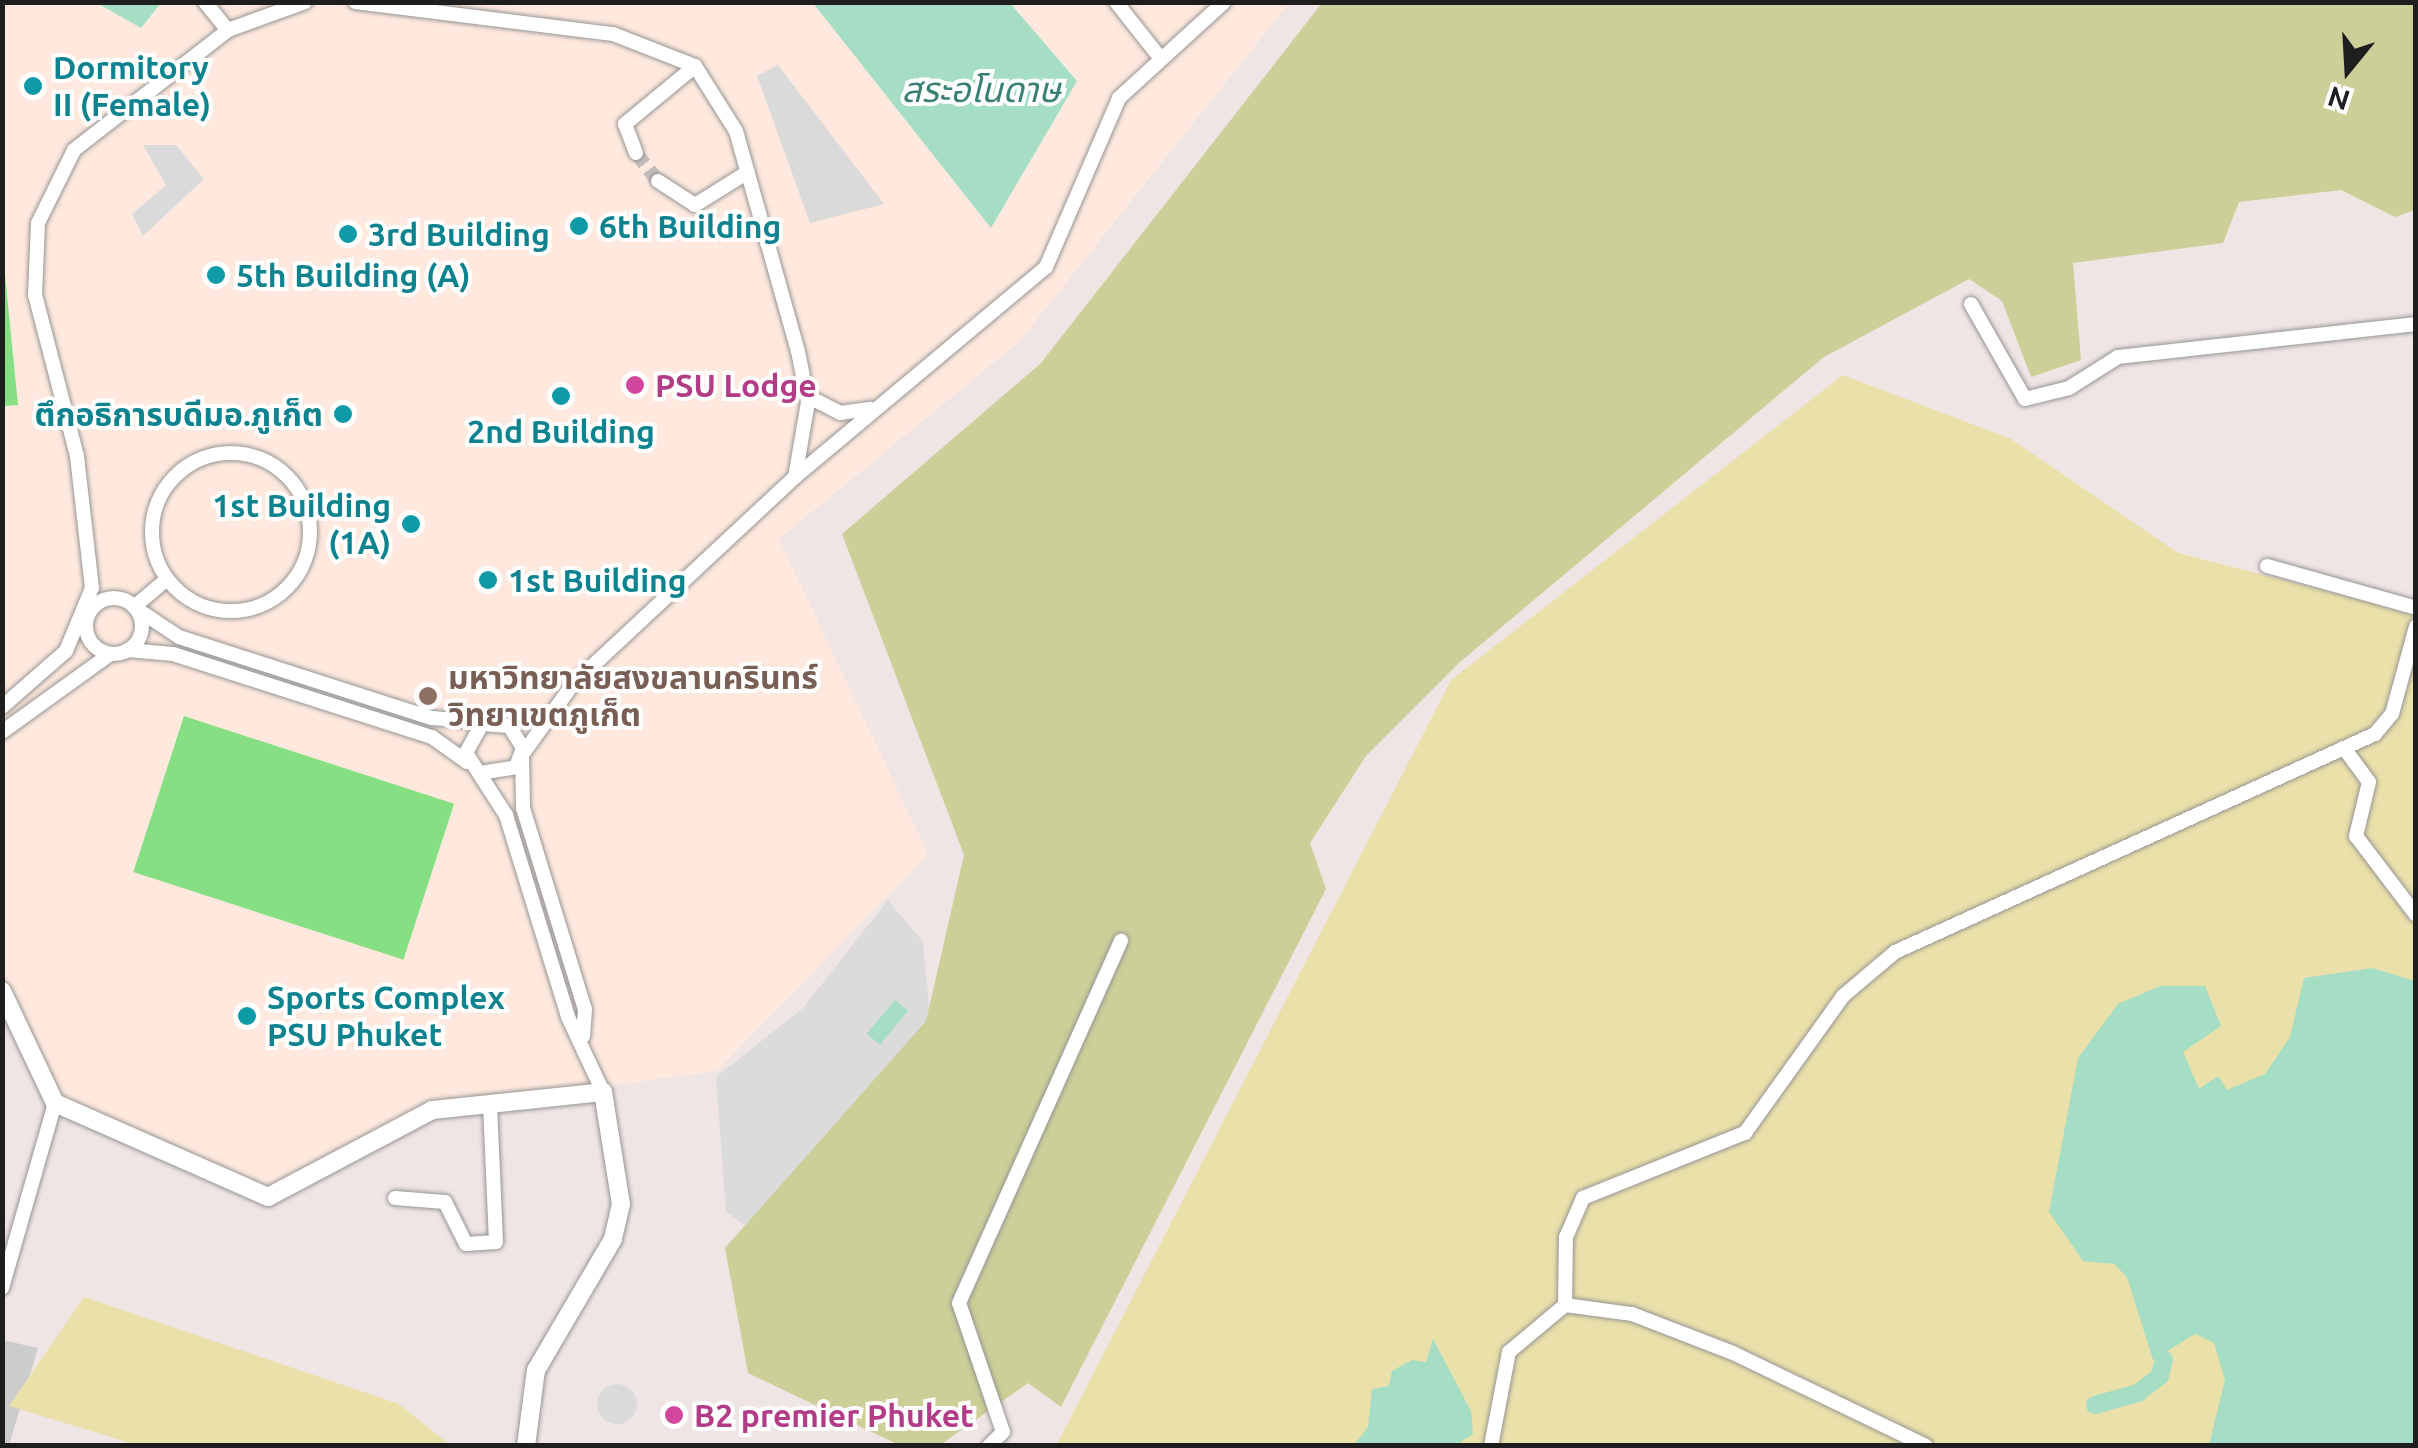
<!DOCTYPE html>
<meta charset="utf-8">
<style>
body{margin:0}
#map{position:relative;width:2418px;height:1448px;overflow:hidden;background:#efe5e4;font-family:Ubuntu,"Noto Sans Thai",sans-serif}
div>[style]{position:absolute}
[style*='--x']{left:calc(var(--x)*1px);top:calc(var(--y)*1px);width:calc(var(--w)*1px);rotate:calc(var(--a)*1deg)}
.residential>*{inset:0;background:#dcdbdc}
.education>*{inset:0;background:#ffe9de}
.religious>*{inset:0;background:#ccc}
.grass>*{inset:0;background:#eae0aa}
.forest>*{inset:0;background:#cdcf99}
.pitch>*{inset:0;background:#86df82;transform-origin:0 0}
.parking>*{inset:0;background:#dadada}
.round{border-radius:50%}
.water>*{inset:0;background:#a5ddc5;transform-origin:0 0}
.canal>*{height:18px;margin:-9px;padding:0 9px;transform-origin:9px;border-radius:9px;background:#a5ddc5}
.minor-tunnel>*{height:14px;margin-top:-7px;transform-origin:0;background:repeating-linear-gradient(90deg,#c5bdbc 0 14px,transparent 0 21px)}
.roads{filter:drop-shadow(0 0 2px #959595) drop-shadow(0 0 2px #959595)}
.minor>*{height:14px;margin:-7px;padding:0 7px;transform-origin:7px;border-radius:7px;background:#fff}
.minor>.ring{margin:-7px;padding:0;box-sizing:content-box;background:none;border:14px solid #fff;border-radius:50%}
.tertiary>*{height:18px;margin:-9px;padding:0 9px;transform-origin:9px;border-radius:9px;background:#fff}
.dots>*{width:28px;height:28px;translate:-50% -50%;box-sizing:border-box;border:5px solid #fff;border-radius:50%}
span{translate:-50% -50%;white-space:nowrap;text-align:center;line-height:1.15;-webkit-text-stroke:8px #fff;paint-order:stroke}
.culture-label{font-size:32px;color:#0d838f;font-weight:700}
.left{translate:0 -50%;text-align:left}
.right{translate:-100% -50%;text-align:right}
.hotel-label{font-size:32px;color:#b23c85;font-weight:700}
.education-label{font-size:32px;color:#785e54;font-weight:700}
.water-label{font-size:35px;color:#398074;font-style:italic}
.frame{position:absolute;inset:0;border:5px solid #1e1e1e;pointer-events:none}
.north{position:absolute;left:2298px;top:20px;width:100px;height:100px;-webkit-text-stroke:8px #fff;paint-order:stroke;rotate:198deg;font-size:28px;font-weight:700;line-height:40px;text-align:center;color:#1e1e1e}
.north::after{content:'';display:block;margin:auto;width:35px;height:45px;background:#1e1e1e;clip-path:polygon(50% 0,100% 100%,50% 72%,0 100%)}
</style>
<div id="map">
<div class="residential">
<div style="clip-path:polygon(888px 900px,923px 942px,932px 1036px,757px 1233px,726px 1212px,716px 1077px,803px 1008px)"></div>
</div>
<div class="education">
<div style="clip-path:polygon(2px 3px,1289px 3px,1019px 342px,779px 539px,928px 854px,717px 1071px,432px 1110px,268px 1197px,55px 1103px,3px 991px)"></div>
</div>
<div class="religious">
<div style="clip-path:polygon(2px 1340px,38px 1348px,9px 1445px,3px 1445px)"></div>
</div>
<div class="grass">
<div style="clip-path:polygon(1843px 375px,2011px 439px,2178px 553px,2415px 614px,2415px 1445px,1056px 1446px,1451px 680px)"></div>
<div style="clip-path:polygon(84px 1297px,399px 1404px,450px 1445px,137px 1445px,9px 1406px)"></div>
</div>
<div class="forest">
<div style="clip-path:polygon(1322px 3px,2415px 3px,2415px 210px,2395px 217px,2341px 190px,2239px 202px,2223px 243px,2073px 263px,2081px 360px,2031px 377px,2002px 301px,1969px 279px,1824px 357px,1460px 662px,1366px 756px,1310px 843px,1326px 889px,1061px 1407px,1028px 1383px,940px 1445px,899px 1445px,748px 1373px,725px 1248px,926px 1021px,964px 855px,842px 534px,1041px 363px)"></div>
</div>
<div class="pitch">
<div style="clip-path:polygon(3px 265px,4px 265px,18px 405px,3px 406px)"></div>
<div style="left:184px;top:716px;width:284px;height:164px;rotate:18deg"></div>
</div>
<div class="parking">
<div style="clip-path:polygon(778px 65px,884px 204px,810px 223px,757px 76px)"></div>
<div style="clip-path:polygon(143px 145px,176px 145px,204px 179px,143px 236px,132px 214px,166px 185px)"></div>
<div class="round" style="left:597px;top:1384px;width:40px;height:40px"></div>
</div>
<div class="water">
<div style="clip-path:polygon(97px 3px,161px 3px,141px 28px)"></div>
<div style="clip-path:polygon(813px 3px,1010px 3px,1077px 81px,991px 228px)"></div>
<div style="clip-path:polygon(2372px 968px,2415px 981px,2415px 1445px,2209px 1445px,2225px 1380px,2214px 1343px,2195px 1334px,2153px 1360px,2127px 1277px,2114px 1264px,2083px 1261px,2049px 1212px,2078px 1058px,2118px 1004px,2160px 986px,2205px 986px,2221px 1026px,2183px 1052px,2199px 1089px,2218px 1076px,2227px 1090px,2265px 1074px,2290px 1037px,2304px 978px)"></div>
<div style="left:895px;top:1000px;width:17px;height:44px;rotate:40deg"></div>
<div style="clip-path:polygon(1433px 1339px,1471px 1411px,1473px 1434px,1456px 1445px,1354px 1445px,1368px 1427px,1372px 1389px,1389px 1386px,1392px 1371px,1412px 1360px,1426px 1362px)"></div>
</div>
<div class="canal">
<div style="--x:2095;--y:1405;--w:45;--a:-15.6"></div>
<div style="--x:2138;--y:1393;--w:28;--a:-38"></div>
<div style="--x:2160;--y:1376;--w:17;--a:-77"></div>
</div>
<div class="minor-tunnel">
<div style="--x:636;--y:153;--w:36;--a:52"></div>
</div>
<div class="roads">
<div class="minor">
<div style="--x:205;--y:2;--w:36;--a:51"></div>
<div style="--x:355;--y:2;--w:260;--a:7.1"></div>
<div style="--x:613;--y:34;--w:88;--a:21.3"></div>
<div style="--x:695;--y:66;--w:77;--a:57.8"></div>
<div style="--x:736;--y:131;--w:229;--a:74.3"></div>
<div style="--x:798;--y:351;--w:52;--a:78.9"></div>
<div style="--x:808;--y:402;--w:76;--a:99.8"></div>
<div style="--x:795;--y:477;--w:304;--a:137"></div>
<div style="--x:573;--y:684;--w:87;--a:125.7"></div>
<div style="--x:522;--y:755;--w:53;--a:88.9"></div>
<div style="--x:523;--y:808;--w:210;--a:72.9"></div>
<div style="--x:585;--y:1009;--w:27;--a:94"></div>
<div style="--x:1116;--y:2;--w:68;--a:51.6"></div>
<div style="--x:636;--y:153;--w:31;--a:-111"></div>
<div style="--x:625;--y:124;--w:91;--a:-39.6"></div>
<div style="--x:658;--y:181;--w:44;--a:33"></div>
<div style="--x:695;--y:205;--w:62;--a:-31.9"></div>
<div style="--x:1971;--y:304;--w:109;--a:60.4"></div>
<div style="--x:2025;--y:399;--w:45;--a:-14"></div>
<div style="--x:2069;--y:388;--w:58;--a:-32.3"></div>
<div style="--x:2118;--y:357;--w:300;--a:-6.3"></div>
<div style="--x:807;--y:396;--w:37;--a:27"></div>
<div style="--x:840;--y:413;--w:30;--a:-8"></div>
<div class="ring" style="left:152px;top:453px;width:144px;height:144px"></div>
<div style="--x:795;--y:477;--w:327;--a:-39.9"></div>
<div style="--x:1046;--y:267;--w:184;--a:-66.6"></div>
<div style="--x:1119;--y:98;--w:142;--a:-42.4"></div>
<div style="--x:2267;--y:566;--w:155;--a:15.7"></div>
<div style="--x:167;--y:579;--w:43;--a:139.7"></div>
<div style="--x:134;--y:607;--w:54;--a:33.7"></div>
<div style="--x:179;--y:637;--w:266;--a:17.8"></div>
<div style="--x:432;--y:718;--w:51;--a:4.5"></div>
<div class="ring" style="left:86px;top:598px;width:42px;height:42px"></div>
<div style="--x:128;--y:650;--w:45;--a:5.1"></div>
<div style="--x:173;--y:654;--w:272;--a:17.8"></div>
<div style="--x:432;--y:737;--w:43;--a:35.5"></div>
<div style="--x:2;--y:707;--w:85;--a:-41.2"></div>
<div style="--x:66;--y:651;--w:68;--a:-67.6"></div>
<div style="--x:92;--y:588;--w:133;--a:-96.5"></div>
<div style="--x:77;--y:456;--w:166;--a:-104.6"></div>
<div style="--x:35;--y:295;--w:72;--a:-87.6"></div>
<div style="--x:38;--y:223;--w:81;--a:-63.7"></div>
<div style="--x:74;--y:150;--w:195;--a:-37.9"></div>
<div style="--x:228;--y:30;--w:82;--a:-20"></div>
<div style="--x:2;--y:732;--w:133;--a:-35.8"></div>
<div style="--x:2344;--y:748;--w:42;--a:53.7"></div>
<div style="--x:2369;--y:782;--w:56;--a:103.5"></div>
<div style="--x:2356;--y:836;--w:99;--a:52.8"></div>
<div style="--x:480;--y:773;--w:36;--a:-9"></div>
<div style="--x:516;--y:767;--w:20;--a:-70"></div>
<div style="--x:523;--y:748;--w:26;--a:-122"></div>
<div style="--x:509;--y:726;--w:27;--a:-176"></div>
<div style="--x:482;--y:724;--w:33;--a:119"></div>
<div style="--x:466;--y:753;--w:74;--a:57.2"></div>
<div style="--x:506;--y:815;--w:211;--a:72.9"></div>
<div style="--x:568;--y:1017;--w:83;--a:65"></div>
<div style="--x:395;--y:1198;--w:50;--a:4.6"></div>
<div style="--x:445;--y:1202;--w:47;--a:63.4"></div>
<div style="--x:466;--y:1244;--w:30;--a:-4"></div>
<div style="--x:496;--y:1242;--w:138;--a:-92.5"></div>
<div style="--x:2;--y:1288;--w:192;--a:-74"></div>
<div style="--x:1565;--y:1305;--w:68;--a:-89.2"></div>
<div style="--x:1566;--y:1237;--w:43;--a:-66.4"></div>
<div style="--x:1583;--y:1198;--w:175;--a:-21.9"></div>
<div style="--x:1745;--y:1133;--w:168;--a:-54.4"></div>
<div style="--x:1843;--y:996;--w:68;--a:-40.2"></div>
<div style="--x:1895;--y:952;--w:527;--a:-24.43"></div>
<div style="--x:2375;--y:734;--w:26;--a:-50"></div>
<div style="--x:2392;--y:714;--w:91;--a:-74.7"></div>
<div style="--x:989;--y:1446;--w:20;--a:-45"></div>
<div style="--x:1003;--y:1432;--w:136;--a:-108.8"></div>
<div style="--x:959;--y:1303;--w:397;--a:-65.9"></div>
<div style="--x:1491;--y:1446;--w:96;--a:-79.2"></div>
<div style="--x:1509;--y:1352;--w:73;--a:-40"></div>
<div style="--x:1565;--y:1305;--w:68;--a:7.7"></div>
<div style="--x:1632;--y:1314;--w:108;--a:21.1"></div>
<div style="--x:1733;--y:1353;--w:214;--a:25.7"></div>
</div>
<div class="tertiary">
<div style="--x:2;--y:991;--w:124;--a:64.7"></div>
<div style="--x:55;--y:1103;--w:233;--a:23.8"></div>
<div style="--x:268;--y:1197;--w:186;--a:-27.9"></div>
<div style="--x:432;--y:1110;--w:172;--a:-6"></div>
<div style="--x:603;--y:1092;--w:113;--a:80.9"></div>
<div style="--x:621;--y:1204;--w:36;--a:103"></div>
<div style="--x:613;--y:1239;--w:152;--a:120.4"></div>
<div style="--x:536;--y:1370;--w:77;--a:97.5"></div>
</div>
</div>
<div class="dots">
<div style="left:33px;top:86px;background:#0f9aa8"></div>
<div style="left:579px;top:226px;background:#0f9aa8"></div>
<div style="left:348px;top:234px;background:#0f9aa8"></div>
<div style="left:216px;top:275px;background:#0f9aa8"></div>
<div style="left:635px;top:385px;background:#d1479c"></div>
<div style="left:561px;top:396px;background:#0f9aa8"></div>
<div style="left:343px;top:414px;background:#0f9aa8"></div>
<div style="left:411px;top:524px;background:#0f9aa8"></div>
<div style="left:488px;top:580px;background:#0f9aa8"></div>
<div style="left:428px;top:696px;background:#8d6e63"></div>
<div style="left:247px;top:1016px;background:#0f9aa8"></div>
<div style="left:674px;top:1415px;background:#d1479c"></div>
</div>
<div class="culture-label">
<span class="left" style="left:53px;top:86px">Dormitory<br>II (Female)</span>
<span class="left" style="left:599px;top:226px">6th Building</span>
<span class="left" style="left:368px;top:234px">3rd Building</span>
<span class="left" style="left:236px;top:275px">5th Building (A)</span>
<span class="right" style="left:323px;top:414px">ตึกอธิการบดีมอ.ภูเก็ต</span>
<span style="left:561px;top:431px">2nd Building</span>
<span class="right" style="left:391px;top:524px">1st Building<br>(1A)</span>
<span class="left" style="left:508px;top:580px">1st Building</span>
<span class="left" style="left:267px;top:1016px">Sports Complex<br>PSU Phuket</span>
</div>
<div class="hotel-label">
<span class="left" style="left:655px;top:385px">PSU Lodge</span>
<span class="left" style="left:694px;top:1415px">B2 premier Phuket</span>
</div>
<div class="education-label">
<span class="left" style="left:448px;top:696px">มหาวิทยาลัยสงขลานครินทร์<br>วิทยาเขตภูเก็ต</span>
</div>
<div class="water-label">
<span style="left:981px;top:89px">สระอโนดาษ</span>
</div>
<div class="frame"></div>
<div class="north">N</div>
</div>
